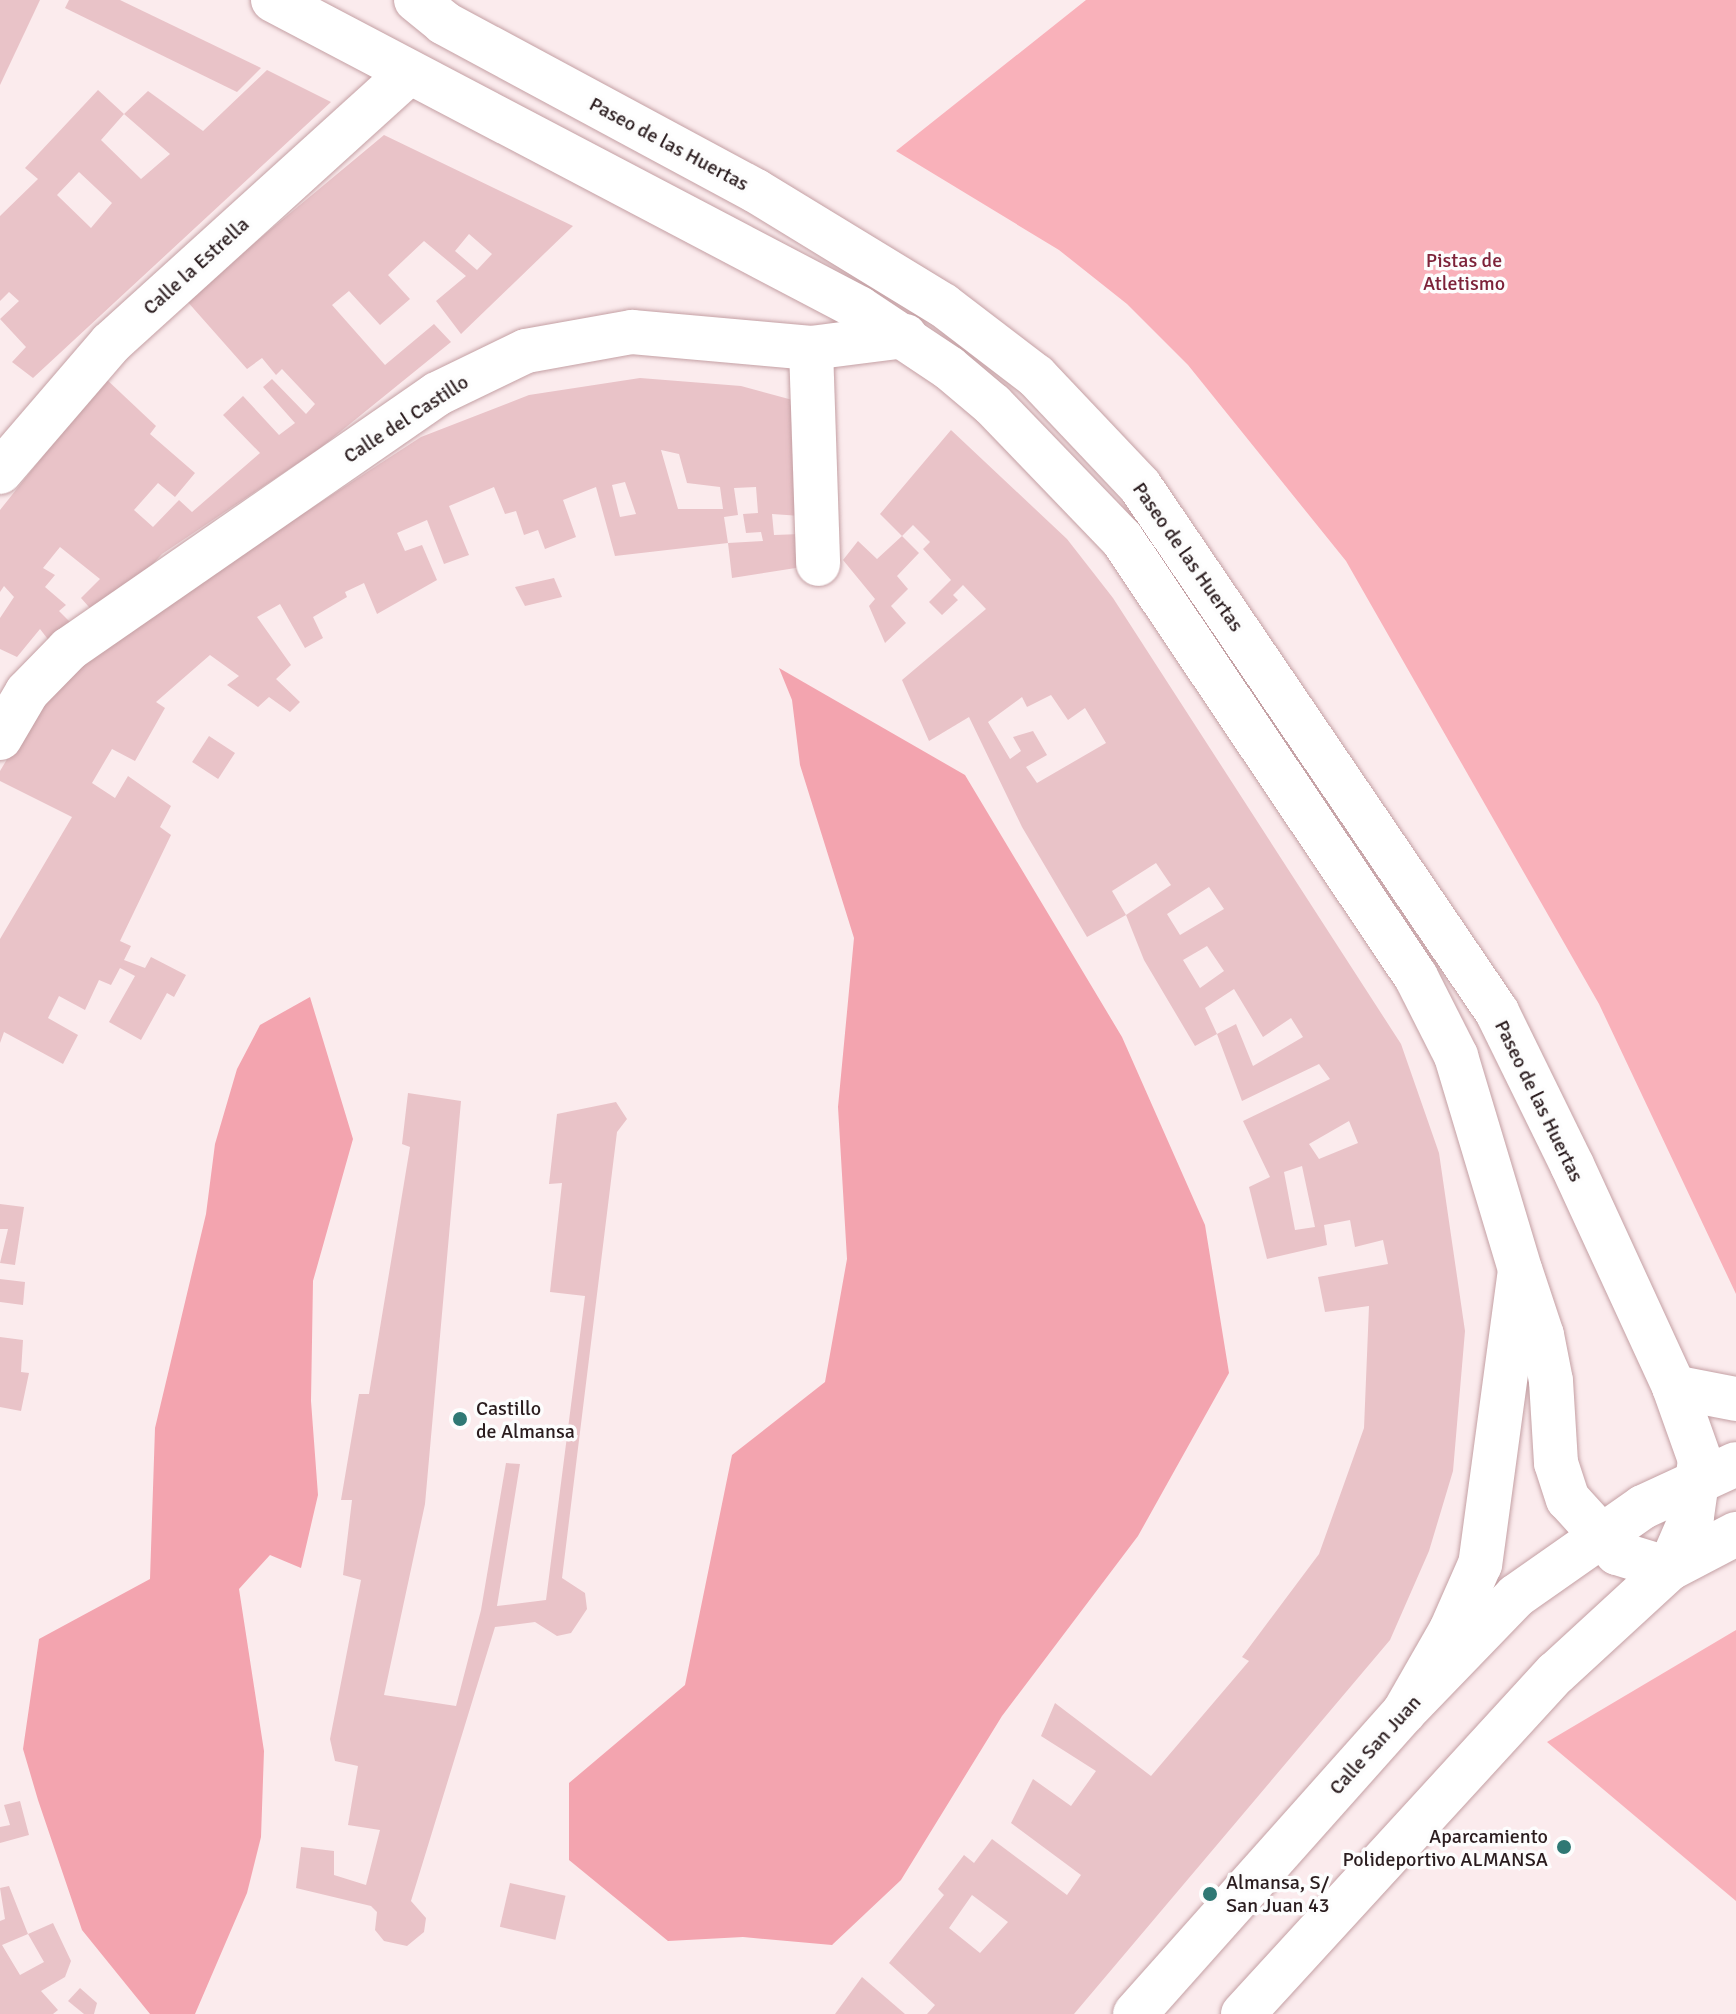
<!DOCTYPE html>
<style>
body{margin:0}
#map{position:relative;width:1736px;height:2014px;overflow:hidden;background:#fbebed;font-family:Signika,sans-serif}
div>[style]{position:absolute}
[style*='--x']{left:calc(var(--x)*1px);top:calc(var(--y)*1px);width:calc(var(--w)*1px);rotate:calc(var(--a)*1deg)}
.green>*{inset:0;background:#f9b1ba}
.forest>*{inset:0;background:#f3a4af}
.building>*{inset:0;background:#e9c3c8;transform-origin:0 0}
.roads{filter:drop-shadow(0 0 2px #c4a0a4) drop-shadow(0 0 2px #c4a0a4)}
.minor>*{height:44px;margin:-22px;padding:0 22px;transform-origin:22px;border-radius:22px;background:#fff}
.dots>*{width:22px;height:22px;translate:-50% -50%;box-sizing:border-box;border:4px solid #fdfdfd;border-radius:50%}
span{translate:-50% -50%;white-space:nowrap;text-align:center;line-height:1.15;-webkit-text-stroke:7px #fdfdfd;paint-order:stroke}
.street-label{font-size:20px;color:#2b1d1f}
.park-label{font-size:20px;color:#7d2239}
.poi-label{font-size:20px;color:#2b1d1f}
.left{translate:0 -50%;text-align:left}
.right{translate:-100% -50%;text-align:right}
</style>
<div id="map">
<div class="green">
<div style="clip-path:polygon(1086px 0,1736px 0,1736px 1294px,1599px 1004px,1346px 561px,1188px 365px,1127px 304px,1059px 250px,896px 151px)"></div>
<div style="clip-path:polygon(1736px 1630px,1736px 1901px,1547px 1742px)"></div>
</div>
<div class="forest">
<div style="clip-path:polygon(779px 668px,965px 775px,1122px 1037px,1205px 1225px,1229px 1373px,1138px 1536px,1002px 1716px,901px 1880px,832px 1945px,743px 1937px,668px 1941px,569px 1860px,569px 1783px,685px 1685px,732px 1455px,825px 1382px,847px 1259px,838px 1107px,854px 938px,800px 765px,792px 700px)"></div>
<div style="clip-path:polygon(310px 997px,353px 1139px,313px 1281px,311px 1401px,318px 1495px,301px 1568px,270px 1555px,239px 1589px,264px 1751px,261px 1837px,247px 1893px,195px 2014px,150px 2014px,82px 1930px,38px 1800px,23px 1749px,39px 1639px,150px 1579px,155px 1428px,206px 1214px,215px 1144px,237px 1069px,260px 1025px)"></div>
</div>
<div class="building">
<div style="clip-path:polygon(0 0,40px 0,0 85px)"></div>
<div style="clip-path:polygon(69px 0,120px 0,261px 68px,237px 92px,65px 8px)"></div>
<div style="clip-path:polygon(evenodd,267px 70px,331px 102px,33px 378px,12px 362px,26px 347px,0 319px,19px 301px,9px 292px,0 301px,0 216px,38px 179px,25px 168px,98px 90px,124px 114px,101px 140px,141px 179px,170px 154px,124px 114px,148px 91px,203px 131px,267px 70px,79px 172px,112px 203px,91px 228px,57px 195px,79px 172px)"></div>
<div style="clip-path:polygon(evenodd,384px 135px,573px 226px,461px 334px,436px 301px,466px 276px,424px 241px,388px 275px,410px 299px,380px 325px,349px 291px,332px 305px,385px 365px,434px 324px,451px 342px,319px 449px,162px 554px,122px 597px,96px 615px,81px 598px,100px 579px,60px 547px,43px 568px,55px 575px,45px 587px,66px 605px,59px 611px,76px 628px,50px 642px,40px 629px,17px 657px,0 649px,0 618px,14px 597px,4px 586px,0 592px,0 510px,105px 378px,156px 426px,150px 434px,195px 473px,175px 497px,158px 483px,134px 510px,153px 527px,179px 500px,192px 512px,260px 453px,223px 415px,243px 396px,279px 435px,295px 423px,263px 387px,272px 379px,306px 414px,315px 404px,282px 369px,276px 375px,262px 358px,247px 369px,186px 300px,384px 135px,469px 234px,492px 254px,477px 270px,455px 251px,469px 234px)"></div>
<div style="clip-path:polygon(evenodd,640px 378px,741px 386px,800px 402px,801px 516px,772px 514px,774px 535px,801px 534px,802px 567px,732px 578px,728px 543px,763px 541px,761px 532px,746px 533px,743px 514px,758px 513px,756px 487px,734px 488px,738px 515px,724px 517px,728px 543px,615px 556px,596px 487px,563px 500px,576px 537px,545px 549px,538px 530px,524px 535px,516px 511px,505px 514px,494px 487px,449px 506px,469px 555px,444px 564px,427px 520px,397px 533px,405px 551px,422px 545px,437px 580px,377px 614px,364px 583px,345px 592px,347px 597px,313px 617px,323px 638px,305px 648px,280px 604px,257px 617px,291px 665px,276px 679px,300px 702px,290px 712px,269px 697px,258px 707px,227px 685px,239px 676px,210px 655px,156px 702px,165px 708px,135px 761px,112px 749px,92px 783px,115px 798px,128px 776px,171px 806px,160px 827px,171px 835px,120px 941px,131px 946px,124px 960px,145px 968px,151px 957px,186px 975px,174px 997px,167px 993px,141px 1040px,109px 1022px,135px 976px,120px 968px,111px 985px,99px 980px,85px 1010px,59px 996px,48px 1018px,78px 1035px,63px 1064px,4px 1032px,0 1043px,0 939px,72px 817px,0 781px,0 771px,37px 709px,84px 656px,421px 437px,529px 395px,640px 378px,661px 450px,679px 454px,687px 483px,720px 487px,723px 509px,678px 509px,661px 450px,640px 378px,625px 482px,636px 514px,620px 517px,612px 485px,625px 482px)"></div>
<div style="clip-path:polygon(evenodd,951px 430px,1067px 539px,1113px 598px,1401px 1044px,1439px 1153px,1465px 1331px,1453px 1471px,1429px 1551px,1390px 1640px,1074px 2014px,927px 2014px,935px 2005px,889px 1963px,944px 1895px,938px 1889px,964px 1855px,974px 1863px,992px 1839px,1067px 1895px,1081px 1875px,1011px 1823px,1033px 1779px,1071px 1806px,1096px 1771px,1041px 1736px,1055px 1703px,1151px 1776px,1249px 1661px,1242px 1657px,1319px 1554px,1364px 1428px,1369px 1306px,1325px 1312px,1318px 1277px,1388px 1264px,1383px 1240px,1355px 1247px,1350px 1220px,1324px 1225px,1327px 1245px,1267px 1259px,1249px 1187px,1270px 1177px,1243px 1121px,1330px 1079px,1319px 1064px,1242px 1101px,1217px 1034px,1236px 1024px,1253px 1066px,1303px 1037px,1291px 1018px,1263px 1037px,1234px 989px,1205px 1008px,1217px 1034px,1195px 1046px,1144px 960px,1126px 915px,1171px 885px,1156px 863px,1112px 891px,1126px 915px,1087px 937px,1022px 827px,969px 717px,929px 741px,902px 680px,986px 609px,963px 585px,953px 595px,958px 600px,942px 615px,929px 602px,951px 580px,923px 549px,930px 542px,913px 525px,902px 536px,919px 553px,897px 576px,908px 589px,891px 606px,906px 623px,885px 643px,869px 606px,875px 599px,843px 560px,858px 541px,877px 559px,902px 536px,880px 514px,951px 430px,1051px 695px,1068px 720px,1085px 708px,1106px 743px,1037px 783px,1026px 767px,1047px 755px,1033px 731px,1013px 737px,1021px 751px,1010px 759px,988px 722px,1022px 697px,1027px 707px,1051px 695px,951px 430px,1209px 887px,1224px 909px,1180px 935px,1167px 914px,1209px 887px,951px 430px,1207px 946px,1224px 971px,1200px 988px,1183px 960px,1207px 946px,951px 430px,1349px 1121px,1358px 1143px,1319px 1159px,1309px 1144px,1349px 1121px,951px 430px,1302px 1166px,1315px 1227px,1295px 1230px,1284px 1172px,1302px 1166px,951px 430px,972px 1895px,1008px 1922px,980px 1953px,949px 1928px,972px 1895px)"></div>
<div style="clip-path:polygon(554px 578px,562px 597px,525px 606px,515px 587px)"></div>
<div style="left:209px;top:736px;width:31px;height:31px;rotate:33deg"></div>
<div style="clip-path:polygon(408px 1093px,461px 1101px,425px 1504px,384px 1695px,456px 1706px,481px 1610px,506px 1463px,520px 1464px,497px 1606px,546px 1600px,585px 1296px,550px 1292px,562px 1183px,549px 1184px,557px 1114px,616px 1102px,627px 1119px,617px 1132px,562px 1578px,585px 1593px,587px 1609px,571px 1633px,557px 1636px,535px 1622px,495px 1627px,411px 1901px,426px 1918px,424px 1932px,407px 1946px,384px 1941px,375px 1930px,377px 1912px,371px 1906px,296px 1888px,301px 1847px,334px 1851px,334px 1875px,366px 1885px,380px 1830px,348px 1825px,358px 1766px,335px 1761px,330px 1739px,361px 1580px,343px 1575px,352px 1500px,341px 1500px,359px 1394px,369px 1394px,410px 1147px,402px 1144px)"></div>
<div style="clip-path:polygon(0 1204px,24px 1207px,15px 1265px,0 1263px,8px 1229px,0 1229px)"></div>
<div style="clip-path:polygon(0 1279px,25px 1282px,23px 1305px,0 1302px)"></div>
<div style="clip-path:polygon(0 1337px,23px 1340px,21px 1372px,29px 1373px,21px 1411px,0 1407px)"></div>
<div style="clip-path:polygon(20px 1801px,29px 1835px,0 1843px,0 1827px,10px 1825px,4px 1805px)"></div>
<div style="left:510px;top:1883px;width:57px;height:45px;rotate:13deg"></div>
<div style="clip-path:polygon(evenodd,9px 1886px,28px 1934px,53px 1923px,71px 1961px,65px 1977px,41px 1991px,58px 2010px,53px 2014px,0 2014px,0 1921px,5px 1919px,0 1888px,9px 1886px,28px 1934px,44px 1962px,20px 1975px,2px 1945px,28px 1934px)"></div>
<div style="clip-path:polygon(862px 1977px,905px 2014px,835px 2014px)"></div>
<div style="clip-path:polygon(80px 1988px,97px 2003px,94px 2014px,84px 2014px,68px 2001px)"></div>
</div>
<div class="roads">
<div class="minor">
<div style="--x:273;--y:0;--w:662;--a:27.73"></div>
<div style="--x:859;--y:308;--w:108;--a:33.7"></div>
<div style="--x:949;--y:368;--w:57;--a:40.1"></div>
<div style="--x:993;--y:405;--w:186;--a:46.1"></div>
<div style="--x:1122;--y:539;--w:528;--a:56.13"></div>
<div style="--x:1416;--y:977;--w:89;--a:63.1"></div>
<div style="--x:1456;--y:1056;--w:223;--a:73.3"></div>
<div style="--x:1520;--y:1270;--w:297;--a:97.7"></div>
<div style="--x:1480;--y:1564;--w:72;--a:113.7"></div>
<div style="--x:1451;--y:1630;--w:95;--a:119.8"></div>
<div style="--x:416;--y:0;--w:36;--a:39"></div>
<div style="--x:444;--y:23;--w:354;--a:28.3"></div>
<div style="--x:756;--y:191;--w:219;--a:31.4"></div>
<div style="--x:943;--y:305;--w:117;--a:37.4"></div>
<div style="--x:1036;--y:376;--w:151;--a:46.6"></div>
<div style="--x:1140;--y:486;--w:636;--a:55.83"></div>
<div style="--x:1497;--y:1012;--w:170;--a:63.9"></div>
<div style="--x:1572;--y:1165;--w:244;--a:65.3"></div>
<div style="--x:1674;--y:1387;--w:77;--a:70.4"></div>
<div style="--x:1700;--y:1460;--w:57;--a:98.1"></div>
<div style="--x:1692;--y:1516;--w:58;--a:113.5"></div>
<div style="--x:811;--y:348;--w:216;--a:88.1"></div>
<div style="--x:0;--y:472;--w:170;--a:-49.3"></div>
<div style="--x:111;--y:343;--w:399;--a:-42.2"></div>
<div style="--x:0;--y:738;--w:53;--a:-59.6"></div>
<div style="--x:27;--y:692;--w:60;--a:-45.7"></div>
<div style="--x:69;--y:649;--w:448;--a:-34.7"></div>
<div style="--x:437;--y:394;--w:99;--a:-25.8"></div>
<div style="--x:526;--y:351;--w:108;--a:-10.2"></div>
<div style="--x:632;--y:332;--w:180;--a:5.1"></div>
<div style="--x:811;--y:348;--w:95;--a:-7.3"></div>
<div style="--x:1521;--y:1272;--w:66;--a:71.6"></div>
<div style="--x:1542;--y:1335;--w:47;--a:78.9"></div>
<div style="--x:1551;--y:1381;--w:82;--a:86.5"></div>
<div style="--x:1556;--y:1463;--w:38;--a:72"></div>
<div style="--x:1568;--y:1499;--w:73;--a:47.8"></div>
<div style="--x:1617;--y:1553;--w:54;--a:17.1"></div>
<div style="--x:1674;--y:1387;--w:63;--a:11"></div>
<div style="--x:1135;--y:2014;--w:404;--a:-48.3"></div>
<div style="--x:1404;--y:1712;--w:161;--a:-46"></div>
<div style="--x:1516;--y:1596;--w:155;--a:-35"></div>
<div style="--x:1643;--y:1507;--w:102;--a:-24.8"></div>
<div style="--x:1243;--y:2014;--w:463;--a:-47.5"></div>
<div style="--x:1556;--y:1673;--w:154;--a:-42.6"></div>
<div style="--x:1669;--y:1569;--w:76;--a:-27.6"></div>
</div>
</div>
<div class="dots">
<div style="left:460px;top:1419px;background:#2f7874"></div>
<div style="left:1564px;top:1847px;background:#2f7874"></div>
<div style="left:1210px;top:1894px;background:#2f7874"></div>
</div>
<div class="street-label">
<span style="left:669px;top:144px;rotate:28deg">Paseo de las Huertas</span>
<span style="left:196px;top:266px;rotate:-42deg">Calle la Estrella</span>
<span style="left:406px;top:419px;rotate:-33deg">Calle del Castillo</span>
<span style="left:1188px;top:557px;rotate:55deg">Paseo de las Huertas</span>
<span style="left:1539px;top:1101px;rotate:64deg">Paseo de las Huertas</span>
<span style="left:1375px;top:1745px;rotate:-48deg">Calle San Juan</span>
</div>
<div class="park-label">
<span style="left:1464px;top:272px">Pistas de<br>Atletismo</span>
</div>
<div class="poi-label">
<span class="left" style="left:476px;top:1420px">Castillo<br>de Almansa</span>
<span class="right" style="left:1548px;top:1848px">Aparcamiento<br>Polideportivo ALMANSA</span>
<span class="left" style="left:1226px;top:1894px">Almansa, S/<br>San Juan 43</span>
</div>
</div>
